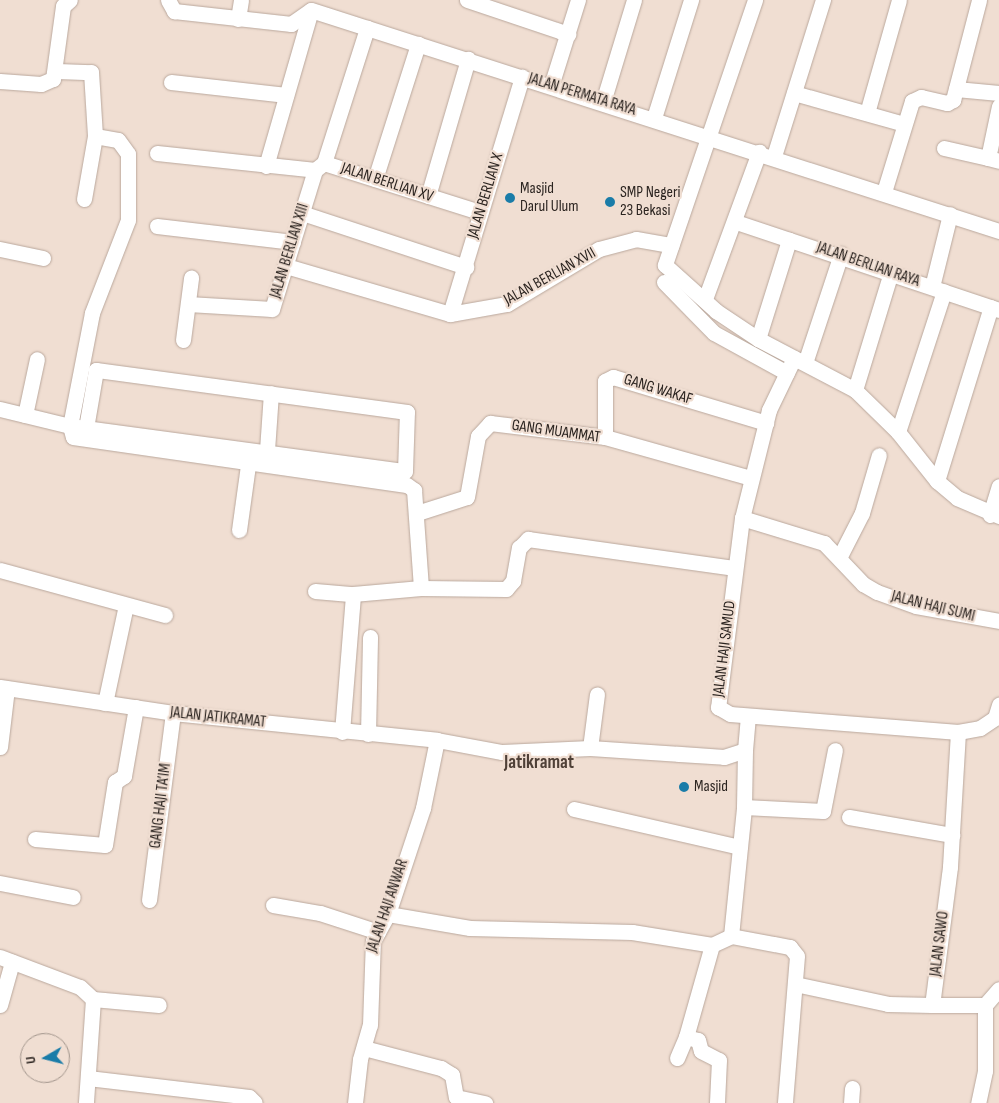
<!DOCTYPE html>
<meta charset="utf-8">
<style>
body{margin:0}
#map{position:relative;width:999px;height:1103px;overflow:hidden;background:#f0ded2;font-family:"Sofia Sans Condensed",sans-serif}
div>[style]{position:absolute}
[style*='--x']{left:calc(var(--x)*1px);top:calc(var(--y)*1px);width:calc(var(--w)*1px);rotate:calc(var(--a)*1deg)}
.roads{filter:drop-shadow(0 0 1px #baa89d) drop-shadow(0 0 1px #baa89d)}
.minor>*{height:15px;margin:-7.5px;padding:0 7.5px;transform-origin:7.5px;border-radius:7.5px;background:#fff}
.dots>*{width:14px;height:14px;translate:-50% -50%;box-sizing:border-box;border:2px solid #f0ded2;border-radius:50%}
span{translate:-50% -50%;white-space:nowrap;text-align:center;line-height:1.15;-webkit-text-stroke:4.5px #f0ded2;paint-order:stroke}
.street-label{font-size:16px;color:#2b2420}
.poi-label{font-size:16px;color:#2b2420}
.left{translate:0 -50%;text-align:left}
.quarter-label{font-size:19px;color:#4f4037;font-weight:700}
.north{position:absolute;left:20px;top:1033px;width:50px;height:50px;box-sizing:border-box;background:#f0ded2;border:1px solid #a1948b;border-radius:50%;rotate:262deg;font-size:14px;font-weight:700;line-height:20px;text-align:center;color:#2b2420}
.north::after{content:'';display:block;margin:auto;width:18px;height:22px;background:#1a7ca8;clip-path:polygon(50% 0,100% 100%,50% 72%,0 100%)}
</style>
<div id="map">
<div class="roads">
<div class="minor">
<div style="--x:168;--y:0;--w:13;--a:61"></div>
<div style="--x:174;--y:11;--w:118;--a:6.3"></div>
<div style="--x:291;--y:24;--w:24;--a:-35"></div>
<div style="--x:311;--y:10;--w:723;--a:17.81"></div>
<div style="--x:467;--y:0;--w:107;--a:18.6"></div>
<div style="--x:755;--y:0;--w:280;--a:108.8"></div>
<div style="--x:665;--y:265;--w:69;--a:42"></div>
<div style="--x:716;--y:311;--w:50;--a:33.7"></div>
<div style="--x:758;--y:339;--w:110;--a:27.7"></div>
<div style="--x:855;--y:390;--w:60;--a:44.3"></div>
<div style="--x:898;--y:432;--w:63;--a:51.5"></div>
<div style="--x:937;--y:481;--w:26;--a:40"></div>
<div style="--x:957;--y:498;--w:46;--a:23.2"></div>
<div style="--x:238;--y:19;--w:19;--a:-81"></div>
<div style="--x:57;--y:71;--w:34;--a:2"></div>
<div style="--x:91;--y:72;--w:64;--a:86.4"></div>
<div style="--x:95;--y:136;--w:23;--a:10"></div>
<div style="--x:118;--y:140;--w:17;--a:54"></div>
<div style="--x:128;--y:154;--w:66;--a:90"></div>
<div style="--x:128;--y:220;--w:100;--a:111.2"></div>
<div style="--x:92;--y:313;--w:115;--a:101"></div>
<div style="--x:70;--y:426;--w:11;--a:75"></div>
<div style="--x:73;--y:437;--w:337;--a:8.2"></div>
<div style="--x:407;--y:485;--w:9;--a:36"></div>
<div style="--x:414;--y:490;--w:98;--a:85.9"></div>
<div style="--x:421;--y:588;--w:85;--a:0.7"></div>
<div style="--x:506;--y:589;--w:11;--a:-49"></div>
<div style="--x:513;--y:581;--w:34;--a:-80"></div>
<div style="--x:519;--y:548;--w:13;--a:-45"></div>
<div style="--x:528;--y:539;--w:209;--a:8"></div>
<div style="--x:0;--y:81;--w:41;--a:4.2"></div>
<div style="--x:41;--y:84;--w:13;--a:-23"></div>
<div style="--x:53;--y:79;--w:74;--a:-82.2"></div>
<div style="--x:63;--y:6;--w:9;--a:-41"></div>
<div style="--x:171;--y:82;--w:116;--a:6.4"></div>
<div style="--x:551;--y:86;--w:90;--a:-72.6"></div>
<div style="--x:956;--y:89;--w:43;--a:5.3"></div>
<div style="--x:794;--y:93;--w:114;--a:15.7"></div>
<div style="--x:603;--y:102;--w:107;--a:-73.1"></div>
<div style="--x:999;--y:106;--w:53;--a:101.9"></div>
<div style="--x:988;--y:158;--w:11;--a:15"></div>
<div style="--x:867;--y:113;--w:117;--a:-74.2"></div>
<div style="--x:654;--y:118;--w:124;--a:-72.6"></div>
<div style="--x:944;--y:148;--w:45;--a:12.8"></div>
<div style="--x:157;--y:153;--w:159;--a:6.1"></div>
<div style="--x:315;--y:170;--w:11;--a:-38"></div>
<div style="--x:324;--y:163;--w:163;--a:17.5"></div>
<div style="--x:774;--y:156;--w:164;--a:-72.6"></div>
<div style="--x:324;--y:163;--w:142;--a:-72.3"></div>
<div style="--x:266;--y:166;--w:162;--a:-73.9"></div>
<div style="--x:375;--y:179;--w:142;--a:-72.3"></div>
<div style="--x:884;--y:192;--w:95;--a:-72.9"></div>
<div style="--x:912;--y:101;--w:10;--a:-24"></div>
<div style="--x:921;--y:97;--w:27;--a:13"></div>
<div style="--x:947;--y:103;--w:7;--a:-27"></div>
<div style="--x:953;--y:100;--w:103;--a:-75.4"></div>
<div style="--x:428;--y:196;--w:143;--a:-73.7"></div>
<div style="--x:84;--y:199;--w:64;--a:-80.1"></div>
<div style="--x:302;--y:213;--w:173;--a:18.2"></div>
<div style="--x:736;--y:222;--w:277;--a:18.5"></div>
<div style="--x:157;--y:226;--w:137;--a:6.7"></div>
<div style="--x:0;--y:249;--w:44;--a:11.8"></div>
<div style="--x:286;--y:266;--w:171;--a:16.3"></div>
<div style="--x:450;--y:314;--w:58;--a:-10"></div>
<div style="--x:507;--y:304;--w:107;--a:-30.9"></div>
<div style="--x:599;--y:249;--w:38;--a:-15"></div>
<div style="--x:636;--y:239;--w:36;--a:10"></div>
<div style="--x:664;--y:282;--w:71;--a:45.6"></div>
<div style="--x:714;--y:333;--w:83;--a:28.7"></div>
<div style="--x:932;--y:287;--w:75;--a:-76.1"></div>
<div style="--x:705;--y:299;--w:157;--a:-69.8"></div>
<div style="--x:188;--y:304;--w:84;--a:3.4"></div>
<div style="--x:272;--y:309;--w:145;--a:-72.8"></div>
<div style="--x:450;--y:314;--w:248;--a:-73.1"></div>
<div style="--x:758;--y:339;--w:104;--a:-72.6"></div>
<div style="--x:183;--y:340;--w:63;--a:-82.6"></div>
<div style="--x:794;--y:358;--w:58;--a:115.7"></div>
<div style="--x:769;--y:410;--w:111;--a:104"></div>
<div style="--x:742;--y:518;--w:191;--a:97.2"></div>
<div style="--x:718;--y:707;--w:14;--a:30"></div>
<div style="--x:730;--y:714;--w:229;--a:4.5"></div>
<div style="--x:958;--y:732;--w:22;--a:-10"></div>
<div style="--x:980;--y:728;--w:18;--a:-34"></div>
<div style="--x:995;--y:718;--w:14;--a:-73"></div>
<div style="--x:805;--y:363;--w:115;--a:-71.7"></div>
<div style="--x:855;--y:390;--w:123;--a:-73"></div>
<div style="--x:0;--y:409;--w:72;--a:13.7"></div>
<div style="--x:70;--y:426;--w:338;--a:7.7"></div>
<div style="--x:405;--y:471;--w:59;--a:-88.1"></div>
<div style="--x:407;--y:412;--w:314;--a:-172.3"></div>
<div style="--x:96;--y:370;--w:59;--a:99.8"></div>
<div style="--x:25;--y:415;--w:57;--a:-77.9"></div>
<div style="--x:898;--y:432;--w:148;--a:-71.9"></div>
<div style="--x:605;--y:437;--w:56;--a:-90"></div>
<div style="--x:605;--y:381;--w:9;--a:-27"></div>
<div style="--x:613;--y:377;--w:160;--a:16.7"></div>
<div style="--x:267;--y:450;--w:57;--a:-86"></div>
<div style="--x:937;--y:481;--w:182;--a:-72.8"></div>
<div style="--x:417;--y:513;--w:52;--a:-17.7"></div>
<div style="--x:467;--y:497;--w:62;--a:-79.8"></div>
<div style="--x:478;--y:436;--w:18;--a:-47"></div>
<div style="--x:490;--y:423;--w:116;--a:6.9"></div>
<div style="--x:605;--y:437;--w:152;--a:15.7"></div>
<div style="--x:990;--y:515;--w:30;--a:-73"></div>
<div style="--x:742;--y:518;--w:86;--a:17"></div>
<div style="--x:824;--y:543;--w:57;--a:46.4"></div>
<div style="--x:863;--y:584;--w:16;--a:30"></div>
<div style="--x:877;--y:592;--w:41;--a:19.7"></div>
<div style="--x:916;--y:606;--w:84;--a:10.2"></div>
<div style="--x:239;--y:530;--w:66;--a:-82.1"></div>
<div style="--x:840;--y:556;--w:48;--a:-62.9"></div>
<div style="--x:862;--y:513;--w:60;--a:-73.7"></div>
<div style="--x:0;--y:570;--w:171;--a:15.3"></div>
<div style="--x:315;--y:591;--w:38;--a:5"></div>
<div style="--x:353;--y:594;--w:68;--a:-5"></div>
<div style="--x:0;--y:687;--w:175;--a:8.5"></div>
<div style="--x:173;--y:713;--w:265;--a:5.8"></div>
<div style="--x:437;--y:740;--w:66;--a:10.5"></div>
<div style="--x:502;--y:752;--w:88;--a:-2.6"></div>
<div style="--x:590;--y:748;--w:134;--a:3.8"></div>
<div style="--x:724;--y:757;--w:22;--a:-18"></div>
<div style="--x:745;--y:750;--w:34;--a:-85"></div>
<div style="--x:105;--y:703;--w:100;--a:-77.9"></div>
<div style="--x:342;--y:732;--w:138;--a:-85.4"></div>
<div style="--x:958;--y:732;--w:135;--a:93.4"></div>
<div style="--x:950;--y:867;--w:139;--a:97.4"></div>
<div style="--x:932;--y:1005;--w:53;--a:0"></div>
<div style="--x:985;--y:1005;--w:66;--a:90"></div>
<div style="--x:985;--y:1071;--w:33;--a:102"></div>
<div style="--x:368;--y:734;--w:97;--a:-88.8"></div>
<div style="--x:0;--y:747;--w:59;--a:-83.2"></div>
<div style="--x:590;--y:748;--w:54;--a:-82.6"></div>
<div style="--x:744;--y:807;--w:79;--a:2.9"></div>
<div style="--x:823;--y:811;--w:62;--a:-78.9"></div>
<div style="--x:574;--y:809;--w:170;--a:12.9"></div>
<div style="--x:849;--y:817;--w:105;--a:9.9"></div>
<div style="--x:35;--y:839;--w:70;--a:4.9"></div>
<div style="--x:105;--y:845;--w:64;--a:-81"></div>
<div style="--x:115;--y:782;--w:11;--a:-34"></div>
<div style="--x:124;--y:776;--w:70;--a:-80.1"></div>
<div style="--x:0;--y:883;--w:74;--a:10.9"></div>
<div style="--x:149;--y:900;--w:189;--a:-82.7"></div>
<div style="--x:273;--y:905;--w:48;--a:9.7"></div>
<div style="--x:320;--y:913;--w:61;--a:18.1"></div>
<div style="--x:388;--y:914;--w:83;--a:9.7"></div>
<div style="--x:470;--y:928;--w:162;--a:1.4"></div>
<div style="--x:632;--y:932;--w:81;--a:9.2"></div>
<div style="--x:712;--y:945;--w:21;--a:-25"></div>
<div style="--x:731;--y:936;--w:60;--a:10.6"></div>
<div style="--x:790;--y:947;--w:11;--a:52"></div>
<div style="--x:797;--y:956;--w:147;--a:94.7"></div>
<div style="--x:731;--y:936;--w:130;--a:-84.2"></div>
<div style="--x:744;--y:807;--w:57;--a:-89"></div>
<div style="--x:712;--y:945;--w:96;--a:105.8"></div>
<div style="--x:686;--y:1037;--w:12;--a:14"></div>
<div style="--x:698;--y:1040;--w:11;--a:75"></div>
<div style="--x:701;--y:1051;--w:20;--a:27"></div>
<div style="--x:719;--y:1060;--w:43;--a:92.7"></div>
<div style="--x:0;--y:957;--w:85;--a:20.6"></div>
<div style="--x:80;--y:987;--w:18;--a:43"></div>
<div style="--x:93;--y:999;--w:104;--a:93.9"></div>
<div style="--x:795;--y:984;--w:95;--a:12.1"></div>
<div style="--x:888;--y:1004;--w:44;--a:1.3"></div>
<div style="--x:93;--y:999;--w:66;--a:5.2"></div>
<div style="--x:0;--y:1005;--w:45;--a:-74.4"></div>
<div style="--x:985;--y:1005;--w:21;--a:-49"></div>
<div style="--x:364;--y:1048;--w:80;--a:14.6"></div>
<div style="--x:441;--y:1068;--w:13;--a:32"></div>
<div style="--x:452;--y:1075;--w:22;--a:80"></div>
<div style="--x:456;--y:1097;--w:30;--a:12"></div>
<div style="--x:677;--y:1058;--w:23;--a:-67"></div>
<div style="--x:88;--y:1078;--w:162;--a:6.7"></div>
<div style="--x:249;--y:1097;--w:8;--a:45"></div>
<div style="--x:355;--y:1103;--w:44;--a:-83.5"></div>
<div style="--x:360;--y:1059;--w:35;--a:-74"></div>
<div style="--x:370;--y:1025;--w:84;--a:-88"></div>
<div style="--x:373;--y:941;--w:31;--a:-61"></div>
<div style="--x:388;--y:914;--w:112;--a:-71.7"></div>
<div style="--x:423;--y:808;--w:69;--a:-78.4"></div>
<div style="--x:851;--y:1103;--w:15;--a:-86"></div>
</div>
</div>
<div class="dots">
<div style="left:510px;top:198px;background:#1a7ca8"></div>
<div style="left:610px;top:202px;background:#1a7ca8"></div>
<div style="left:684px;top:787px;background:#1a7ca8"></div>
</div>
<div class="street-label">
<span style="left:582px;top:95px;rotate:17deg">JALAN PERMATA RAYA</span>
<span style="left:387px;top:183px;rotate:18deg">JALAN BERLIAN XV</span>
<span style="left:486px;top:196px;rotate:-73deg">JALAN BERLIAN X</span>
<span style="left:290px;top:251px;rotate:-73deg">JALAN BERLIAN XIII</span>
<span style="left:868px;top:265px;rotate:19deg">JALAN BERLIAN RAYA</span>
<span style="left:550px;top:277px;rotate:-29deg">JALAN BERLIAN XVII</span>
<span style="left:658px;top:390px;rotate:17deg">GANG WAKAF</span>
<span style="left:556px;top:432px;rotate:8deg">GANG MUAMMAT</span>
<span style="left:933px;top:607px;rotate:14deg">JALAN HAJI SUMI</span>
<span style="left:725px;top:649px;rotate:-83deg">JALAN HAJI SAMUD</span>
<span style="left:218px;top:718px;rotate:6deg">JALAN JATIKRAMAT</span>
<span style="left:161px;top:806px;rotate:-83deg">GANG HAJI TA’IM</span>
<span style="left:388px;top:906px;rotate:-71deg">JALAN HAJI ANWAR</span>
<span style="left:940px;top:944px;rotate:-83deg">JALAN SAWO</span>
</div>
<div class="poi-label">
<span class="left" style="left:520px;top:198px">Masjid<br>Darul Ulum</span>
<span class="left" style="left:620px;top:202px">SMP Negeri<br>23 Bekasi</span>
<span class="left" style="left:694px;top:787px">Masjid</span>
</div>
<div class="quarter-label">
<span style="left:539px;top:763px">Jatikramat</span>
</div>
<div class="north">U</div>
</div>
